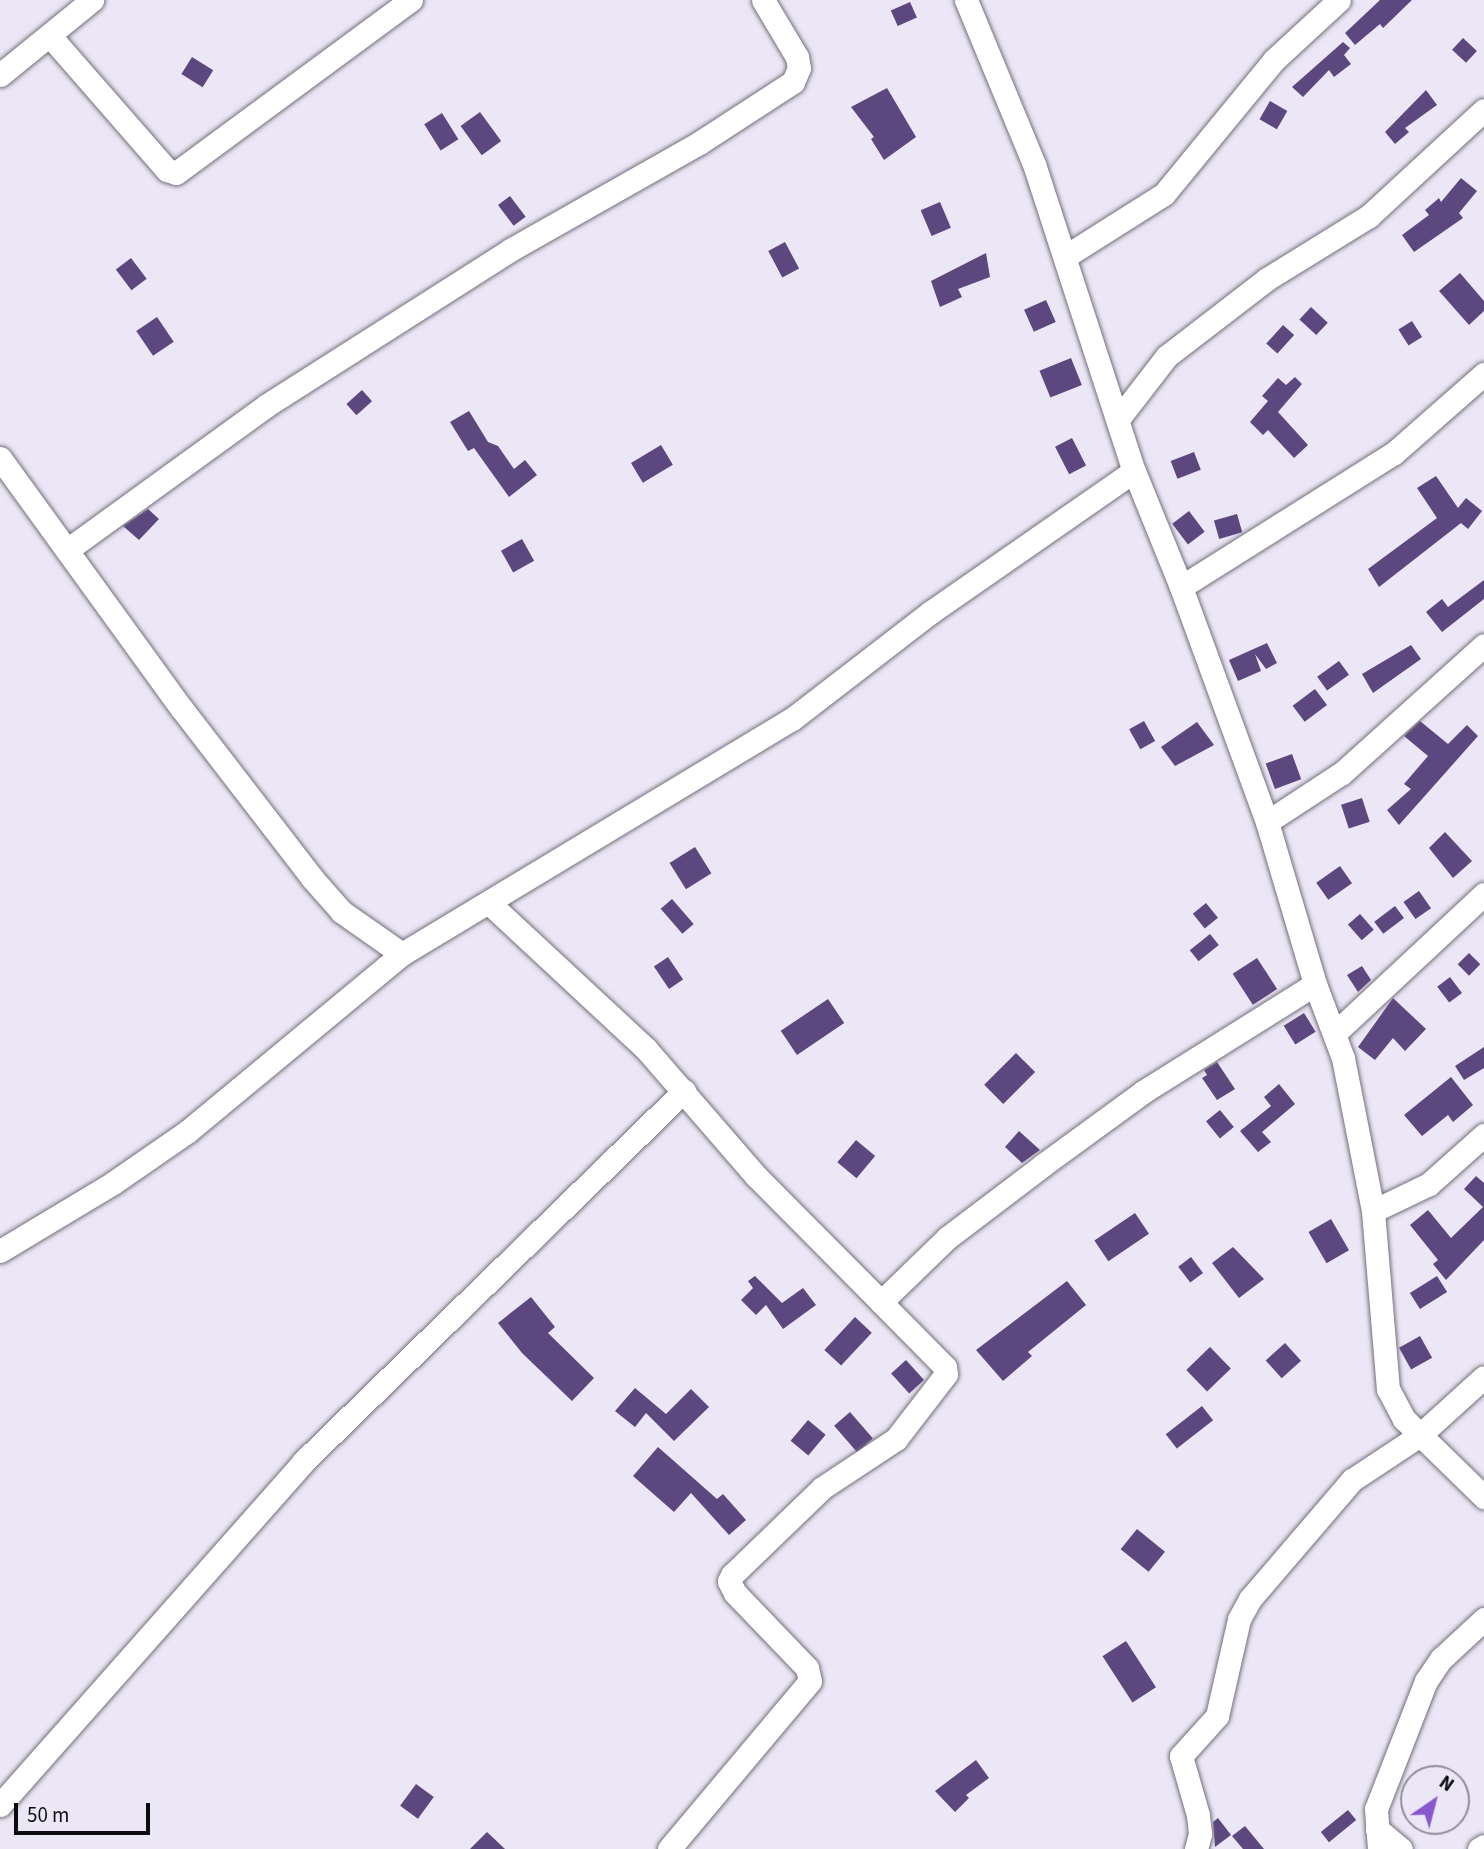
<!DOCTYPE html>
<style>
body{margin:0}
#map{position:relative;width:1484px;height:1849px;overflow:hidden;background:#ece7f6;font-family:"Source Sans 3",sans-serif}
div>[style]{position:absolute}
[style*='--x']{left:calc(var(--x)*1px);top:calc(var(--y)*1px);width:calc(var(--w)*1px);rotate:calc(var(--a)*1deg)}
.building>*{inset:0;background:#5c477e;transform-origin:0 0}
.roads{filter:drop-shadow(0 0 2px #736f7c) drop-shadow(0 0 2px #736f7c)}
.minor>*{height:23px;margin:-11.5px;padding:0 11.5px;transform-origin:11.5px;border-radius:11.5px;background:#fff}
span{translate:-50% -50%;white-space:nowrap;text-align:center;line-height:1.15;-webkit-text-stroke:7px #ece7f6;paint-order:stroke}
.north{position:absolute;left:1400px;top:1765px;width:70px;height:70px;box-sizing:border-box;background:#ece7f6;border:2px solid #928f9a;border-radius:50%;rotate:35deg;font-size:19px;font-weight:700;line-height:28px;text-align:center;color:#0c0b10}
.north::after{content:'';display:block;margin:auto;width:24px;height:32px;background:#8957cf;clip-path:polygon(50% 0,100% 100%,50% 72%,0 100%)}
.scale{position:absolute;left:14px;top:1803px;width:136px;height:32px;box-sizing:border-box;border:4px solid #0c0b10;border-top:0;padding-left:9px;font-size:21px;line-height:24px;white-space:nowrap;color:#0c0b10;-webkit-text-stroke:5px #ece7f6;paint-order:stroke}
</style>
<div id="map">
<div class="building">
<div style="clip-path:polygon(1380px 0,1412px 0,1383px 28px,1380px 24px,1355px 45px,1345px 33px)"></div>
<div style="left:910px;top:2px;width:17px;height:21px;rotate:66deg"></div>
<div style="left:1463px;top:38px;width:19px;height:16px;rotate:43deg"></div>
<div style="clip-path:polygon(1343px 42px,1350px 48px,1344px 55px,1351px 64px,1334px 77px,1329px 70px,1303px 97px,1292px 87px)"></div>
<div style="left:192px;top:57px;width:25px;height:20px;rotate:32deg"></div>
<div style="clip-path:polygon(887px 88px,916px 137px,884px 160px,871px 139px,874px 137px,851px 107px)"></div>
<div style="clip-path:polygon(1426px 90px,1437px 105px,1405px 128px,1409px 132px,1395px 144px,1385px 132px)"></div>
<div style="left:1270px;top:101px;width:20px;height:21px;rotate:30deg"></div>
<div style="left:480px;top:112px;width:36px;height:24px;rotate:54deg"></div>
<div style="left:442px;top:113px;width:31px;height:21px;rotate:58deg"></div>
<div style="clip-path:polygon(1461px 178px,1477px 191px,1459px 213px,1463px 218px,1414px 252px,1402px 235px,1429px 215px,1425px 210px,1439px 198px,1441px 202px)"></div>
<div style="left:510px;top:196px;width:26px;height:15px;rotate:53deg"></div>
<div style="left:940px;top:202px;width:28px;height:21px;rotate:67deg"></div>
<div style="left:785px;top:242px;width:30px;height:19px;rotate:62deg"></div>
<div style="clip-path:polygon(986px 253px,990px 277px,958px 289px,962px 297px,940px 307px,931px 281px)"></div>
<div style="left:131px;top:258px;width:26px;height:19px;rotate:53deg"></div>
<div style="clip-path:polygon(1460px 273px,1484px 301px,1484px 311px,1469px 325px,1439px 291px)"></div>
<div style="left:1046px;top:300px;width:24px;height:24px;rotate:66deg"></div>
<div style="left:1311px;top:307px;width:23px;height:17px;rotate:43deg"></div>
<div style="left:157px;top:317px;width:30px;height:25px;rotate:56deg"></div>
<div style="left:1412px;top:321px;width:19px;height:16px;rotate:58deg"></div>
<div style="left:1283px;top:325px;width:15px;height:25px;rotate:42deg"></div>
<div style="left:1071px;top:358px;width:29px;height:34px;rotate:68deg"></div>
<div style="clip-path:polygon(1295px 377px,1302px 384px,1278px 412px,1308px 445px,1294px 458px,1268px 430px,1263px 435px,1250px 422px,1268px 401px,1262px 396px,1278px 378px,1286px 385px)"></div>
<div style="left:362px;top:390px;width:15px;height:21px;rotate:48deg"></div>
<div style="clip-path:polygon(469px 411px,488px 442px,498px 446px,514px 469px,525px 460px,537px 475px,509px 497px,474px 448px,468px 451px,450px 422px)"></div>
<div style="left:1072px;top:438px;width:31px;height:19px;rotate:63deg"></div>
<div style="left:661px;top:445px;width:23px;height:35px;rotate:59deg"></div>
<div style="left:1194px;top:452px;width:19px;height:25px;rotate:69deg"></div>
<div style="clip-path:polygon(1436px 476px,1458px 508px,1466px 498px,1482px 511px,1468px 529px,1461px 523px,1379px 587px,1368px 569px,1437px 518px,1417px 488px)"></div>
<div style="clip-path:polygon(148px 509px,159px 519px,139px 540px,123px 526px)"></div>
<div style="left:1189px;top:511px;width:26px;height:21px;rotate:53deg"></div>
<div style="left:1237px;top:514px;width:19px;height:24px;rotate:74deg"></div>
<div style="left:522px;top:539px;width:25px;height:24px;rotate:61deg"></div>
<div style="clip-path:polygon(1484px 580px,1484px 599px,1442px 632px,1426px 612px,1442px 599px,1448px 607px)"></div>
<div style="clip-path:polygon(1267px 643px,1277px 663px,1266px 669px,1255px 654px,1261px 671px,1238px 681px,1229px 660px)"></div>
<div style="clip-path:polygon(1411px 645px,1421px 659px,1373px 693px,1362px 674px)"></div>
<div style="left:1339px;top:661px;width:17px;height:27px;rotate:54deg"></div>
<div style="left:1315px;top:689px;width:20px;height:28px;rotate:53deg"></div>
<div style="left:1144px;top:721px;width:23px;height:17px;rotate:61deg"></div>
<div style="clip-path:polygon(1420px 721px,1448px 744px,1467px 725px,1478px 736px,1399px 825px,1387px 810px,1411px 789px,1404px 784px,1428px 756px,1404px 736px)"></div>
<div style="clip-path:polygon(1197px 722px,1214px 745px,1175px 766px,1161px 747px)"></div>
<div style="left:1292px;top:754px;width:27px;height:28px;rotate:70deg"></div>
<div style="left:1362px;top:798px;width:25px;height:22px;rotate:72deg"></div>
<div style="clip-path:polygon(1445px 832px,1472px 861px,1453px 878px,1429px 848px)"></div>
<div style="left:695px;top:847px;width:31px;height:30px;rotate:58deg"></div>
<div style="left:1340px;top:866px;width:21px;height:29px;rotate:55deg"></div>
<div style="left:1419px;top:891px;width:21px;height:19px;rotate:55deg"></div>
<div style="left:672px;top:899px;width:33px;height:15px;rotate:49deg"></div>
<div style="left:1206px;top:903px;width:19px;height:17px;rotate:51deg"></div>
<div style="left:1395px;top:906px;width:15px;height:26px;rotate:53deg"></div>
<div style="left:1360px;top:914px;width:21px;height:16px;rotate:49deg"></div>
<div style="left:1210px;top:934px;width:14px;height:26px;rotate:51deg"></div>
<div style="left:1469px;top:953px;width:16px;height:16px;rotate:45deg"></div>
<div style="left:668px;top:957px;width:27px;height:17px;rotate:56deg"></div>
<div style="left:1257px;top:958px;width:37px;height:29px;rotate:57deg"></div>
<div style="clip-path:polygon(1362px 966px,1371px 980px,1358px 992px,1347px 975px)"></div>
<div style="left:1450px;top:977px;width:20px;height:16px;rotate:53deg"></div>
<div style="clip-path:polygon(1393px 998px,1426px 1029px,1405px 1051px,1393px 1038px,1375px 1060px,1358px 1047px)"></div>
<div style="left:828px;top:999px;width:29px;height:57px;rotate:56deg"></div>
<div style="left:1304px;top:1013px;width:22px;height:24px;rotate:58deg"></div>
<div style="clip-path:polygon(1484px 1047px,1484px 1068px,1464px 1080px,1455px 1066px)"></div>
<div style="left:1016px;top:1053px;width:27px;height:45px;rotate:45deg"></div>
<div style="clip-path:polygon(1217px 1062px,1235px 1089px,1217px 1100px,1202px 1078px,1207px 1075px,1204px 1070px)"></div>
<div style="clip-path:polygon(1451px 1077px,1473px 1105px,1453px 1122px,1448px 1115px,1422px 1136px,1404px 1115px)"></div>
<div style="clip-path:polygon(1279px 1084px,1295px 1104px,1262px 1132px,1271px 1142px,1258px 1152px,1240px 1131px,1271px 1106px,1264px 1097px)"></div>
<div style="left:1220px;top:1110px;width:22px;height:18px;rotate:51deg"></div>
<div style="clip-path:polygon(1019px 1131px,1040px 1150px,1022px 1163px,1005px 1147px)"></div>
<div style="left:856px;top:1140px;width:25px;height:29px;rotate:40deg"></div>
<div style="clip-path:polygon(1476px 1176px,1484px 1183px,1484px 1240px,1446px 1280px,1433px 1264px,1438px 1260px,1410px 1225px,1428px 1210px,1451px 1238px,1483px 1207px,1464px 1189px)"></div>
<div style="left:1135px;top:1213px;width:25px;height:49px;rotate:56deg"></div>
<div style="left:1331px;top:1219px;width:36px;height:26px;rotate:60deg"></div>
<div style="clip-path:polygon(1233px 1247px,1264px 1279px,1239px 1298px,1212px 1263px)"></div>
<div style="left:1191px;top:1257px;width:20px;height:16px;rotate:53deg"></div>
<div style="clip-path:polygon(755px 1276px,782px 1303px,803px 1288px,816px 1305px,783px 1329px,766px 1305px,756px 1315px,741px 1300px,753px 1288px,748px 1281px)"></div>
<div style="left:1437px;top:1276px;width:19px;height:32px;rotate:58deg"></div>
<div style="clip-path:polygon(1067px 1281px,1086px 1305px,1028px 1352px,1032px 1356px,1003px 1381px,976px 1350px)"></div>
<div style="clip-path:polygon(531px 1297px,555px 1327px,548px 1333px,594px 1378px,572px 1401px,522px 1353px,498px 1323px)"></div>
<div style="left:855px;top:1317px;width:23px;height:45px;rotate:43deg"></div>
<div style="left:1420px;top:1336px;width:25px;height:24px;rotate:61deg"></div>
<div style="left:1285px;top:1343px;width:24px;height:26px;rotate:48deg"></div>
<div style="left:1210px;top:1347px;width:30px;height:33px;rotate:46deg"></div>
<div style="left:906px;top:1360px;width:27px;height:20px;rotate:48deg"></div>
<div style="clip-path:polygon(635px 1388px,666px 1414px,691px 1389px,709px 1407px,674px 1441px,646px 1413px,635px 1427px,615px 1411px)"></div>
<div style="left:1202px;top:1406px;width:18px;height:46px;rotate:52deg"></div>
<div style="left:850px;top:1412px;width:35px;height:21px;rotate:49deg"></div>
<div style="left:808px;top:1420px;width:23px;height:27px;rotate:40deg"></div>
<div style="clip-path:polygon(658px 1447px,717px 1499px,723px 1494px,746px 1520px,729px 1535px,691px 1493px,674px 1512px,633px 1476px)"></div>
<div style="left:1137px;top:1529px;width:36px;height:26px;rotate:39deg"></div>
<div style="left:1126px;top:1641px;width:55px;height:28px;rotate:57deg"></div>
<div style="clip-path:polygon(976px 1760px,989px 1778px,966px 1795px,969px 1798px,955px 1812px,935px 1791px)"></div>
<div style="left:416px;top:1784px;width:22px;height:27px;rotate:36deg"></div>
<div style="left:1348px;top:1810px;width:13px;height:35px;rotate:51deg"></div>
<div style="clip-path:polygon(1218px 1818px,1231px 1835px,1215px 1847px,1213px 1822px)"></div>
<div style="clip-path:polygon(1245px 1826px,1264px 1849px,1243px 1849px,1232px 1836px)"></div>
<div style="clip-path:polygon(487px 1832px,505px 1849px,470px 1849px)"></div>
</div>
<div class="roads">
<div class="minor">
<div style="--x:966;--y:0;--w:178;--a:67.5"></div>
<div style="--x:1034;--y:164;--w:323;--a:72"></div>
<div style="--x:1134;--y:471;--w:125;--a:67.9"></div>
<div style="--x:1181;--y:587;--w:252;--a:-32.2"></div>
<div style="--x:1394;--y:453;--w:120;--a:-41.3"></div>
<div style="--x:50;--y:36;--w:178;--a:48.9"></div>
<div style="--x:167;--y:170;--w:9;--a:18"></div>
<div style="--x:176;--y:173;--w:292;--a:-36.4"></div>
<div style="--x:0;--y:75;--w:119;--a:-39.2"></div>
<div style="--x:1066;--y:256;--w:116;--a:-32.3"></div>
<div style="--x:1164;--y:194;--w:173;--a:-50.6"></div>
<div style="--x:1274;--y:60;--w:88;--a:-42.7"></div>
<div style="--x:1119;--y:418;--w:78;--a:-52.3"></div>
<div style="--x:1167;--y:356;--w:126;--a:-37.6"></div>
<div style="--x:1267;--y:279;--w:120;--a:-31.7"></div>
<div style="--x:1369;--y:216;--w:156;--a:-42.7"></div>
<div style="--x:0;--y:458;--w:310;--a:54.1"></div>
<div style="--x:182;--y:709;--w:213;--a:52.4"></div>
<div style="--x:312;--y:878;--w:45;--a:48.6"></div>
<div style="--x:342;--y:912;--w:73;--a:35"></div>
<div style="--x:67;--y:550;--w:247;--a:-35.9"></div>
<div style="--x:267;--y:405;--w:288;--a:-32.5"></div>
<div style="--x:510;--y:250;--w:217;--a:-29.5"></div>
<div style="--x:699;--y:143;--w:112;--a:-33"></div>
<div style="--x:793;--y:82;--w:15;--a:-67"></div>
<div style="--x:799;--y:68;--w:11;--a:-100"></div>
<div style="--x:797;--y:57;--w:66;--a:-120.8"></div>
<div style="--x:1181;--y:587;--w:250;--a:69.9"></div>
<div style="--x:1267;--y:822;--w:169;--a:73.5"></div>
<div style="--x:1315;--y:984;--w:79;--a:69.3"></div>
<div style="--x:1343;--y:1058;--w:156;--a:78.9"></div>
<div style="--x:1373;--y:1211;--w:179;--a:85.2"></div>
<div style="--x:1388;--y:1389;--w:34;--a:62"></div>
<div style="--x:1404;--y:1419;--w:112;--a:44.3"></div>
<div style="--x:1267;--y:822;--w:90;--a:-33.2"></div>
<div style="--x:1342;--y:773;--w:191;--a:-42"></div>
<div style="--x:489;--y:903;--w:214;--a:42.9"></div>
<div style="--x:646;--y:1049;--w:168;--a:49.1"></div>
<div style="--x:756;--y:1176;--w:177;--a:45.2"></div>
<div style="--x:881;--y:1302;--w:92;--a:-44.1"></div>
<div style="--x:947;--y:1238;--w:121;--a:-37.2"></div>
<div style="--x:1043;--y:1165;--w:124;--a:-36.1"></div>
<div style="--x:1143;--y:1092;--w:203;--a:-32.1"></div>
<div style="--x:1335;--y:1033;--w:204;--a:-43"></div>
<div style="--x:1373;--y:1211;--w:62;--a:-25.7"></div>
<div style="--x:1429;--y:1184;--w:74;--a:-41.7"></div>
<div style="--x:0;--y:1251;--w:132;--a:-31"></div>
<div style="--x:113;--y:1183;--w:91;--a:-34.7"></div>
<div style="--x:188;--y:1131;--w:278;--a:-39.6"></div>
<div style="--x:402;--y:954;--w:455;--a:-31.1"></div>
<div style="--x:792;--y:719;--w:175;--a:-37.6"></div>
<div style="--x:931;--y:612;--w:247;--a:-34.8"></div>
<div style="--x:0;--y:1805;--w:458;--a:-48.5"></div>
<div style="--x:303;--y:1462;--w:532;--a:-44.24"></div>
<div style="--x:1377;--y:1829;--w:31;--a:40"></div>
<div style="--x:669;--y:1849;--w:219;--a:-50"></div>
<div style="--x:810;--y:1681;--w:13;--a:-103"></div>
<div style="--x:807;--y:1668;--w:104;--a:-133.8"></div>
<div style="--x:735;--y:1593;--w:13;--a:-117"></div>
<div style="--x:729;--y:1581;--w:7;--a:-63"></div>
<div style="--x:732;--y:1575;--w:125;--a:-44"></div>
<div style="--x:822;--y:1488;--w:89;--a:-33.5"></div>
<div style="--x:896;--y:1439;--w:82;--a:-52.4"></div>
<div style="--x:946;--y:1374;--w:7;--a:-98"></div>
<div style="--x:945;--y:1367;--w:91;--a:-134.6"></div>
<div style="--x:1196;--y:1849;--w:16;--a:-75"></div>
<div style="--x:1200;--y:1834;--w:19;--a:-96"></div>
<div style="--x:1198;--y:1815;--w:61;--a:-106.1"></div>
<div style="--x:1181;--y:1756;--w:54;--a:-48"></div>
<div style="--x:1217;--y:1716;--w:99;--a:-77.2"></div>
<div style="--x:1239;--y:1619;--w:23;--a:-61"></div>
<div style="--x:1250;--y:1599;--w:157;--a:-49.4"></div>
<div style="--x:1352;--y:1480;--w:82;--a:-33.5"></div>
<div style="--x:1420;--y:1435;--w:86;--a:-42.2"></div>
<div style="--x:1379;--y:1849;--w:40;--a:-94.3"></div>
<div style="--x:1376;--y:1809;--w:137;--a:-68.7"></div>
<div style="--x:1426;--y:1681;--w:27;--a:-56"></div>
<div style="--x:1441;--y:1659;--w:59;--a:-42.9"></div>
<div style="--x:1479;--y:1849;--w:6;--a:-31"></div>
</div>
</div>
<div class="north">N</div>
<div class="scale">50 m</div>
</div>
